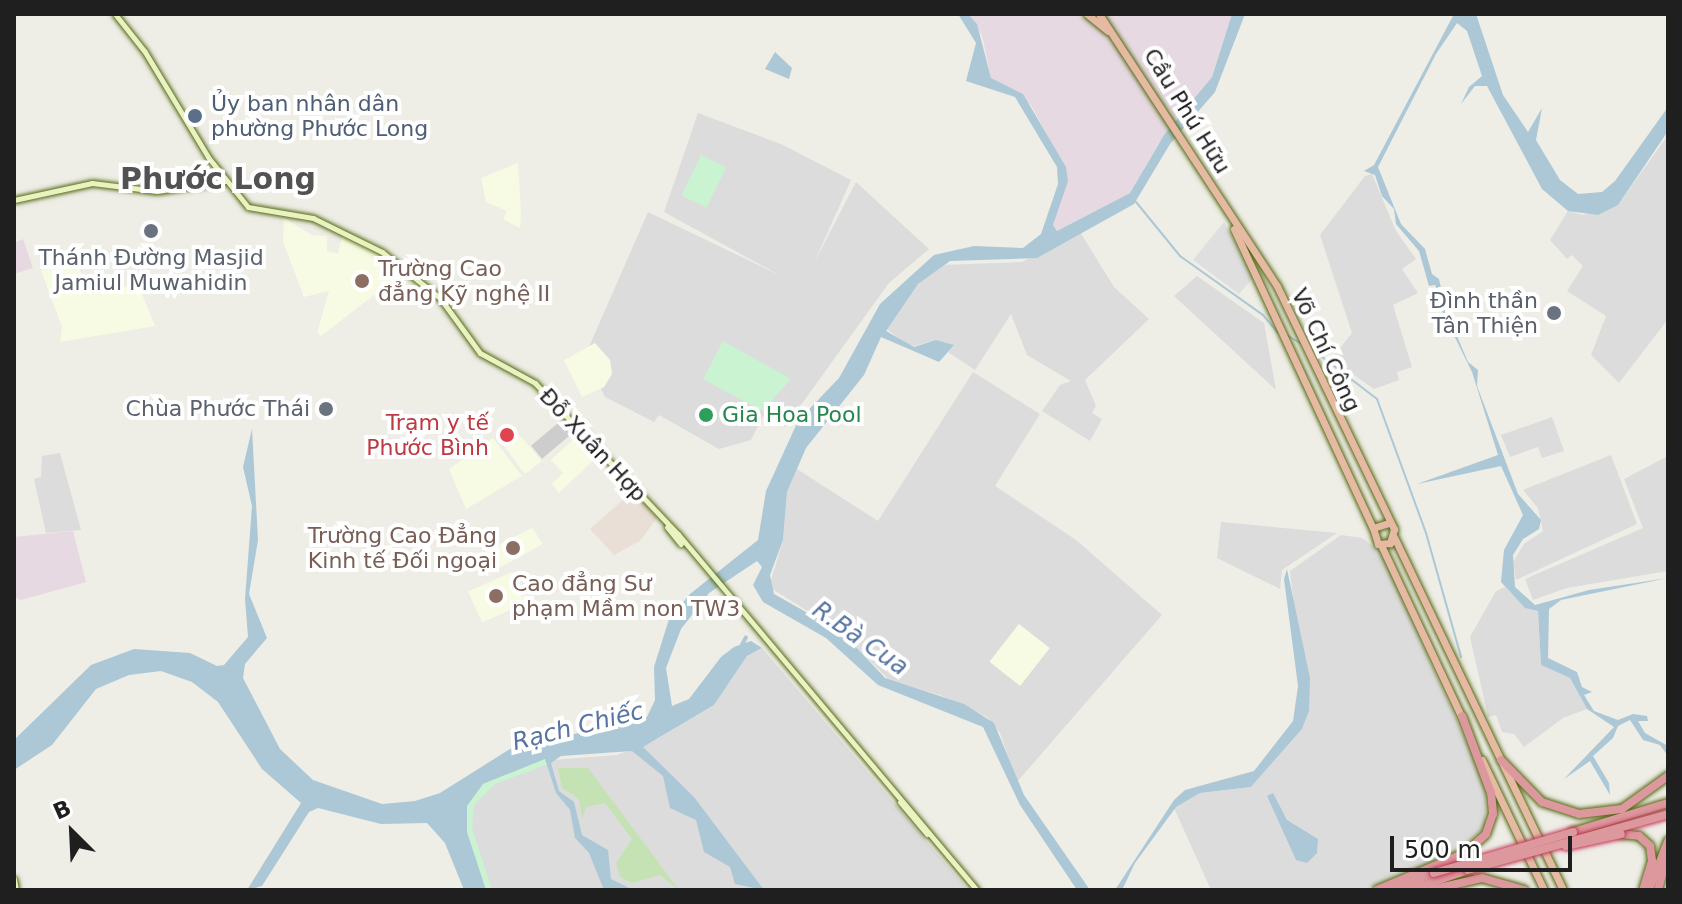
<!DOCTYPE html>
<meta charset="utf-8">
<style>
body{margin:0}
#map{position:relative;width:1682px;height:904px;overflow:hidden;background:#eeede6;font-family:"DejaVu Sans",sans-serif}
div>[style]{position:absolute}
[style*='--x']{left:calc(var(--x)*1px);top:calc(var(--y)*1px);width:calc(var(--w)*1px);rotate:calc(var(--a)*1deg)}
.residential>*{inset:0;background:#dddcdc}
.industrial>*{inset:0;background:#e6d9e2}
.education>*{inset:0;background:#f8fbe3;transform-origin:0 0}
.religious>*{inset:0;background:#cdcdcd;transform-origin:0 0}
.military>*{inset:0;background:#eadfd7}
.grass>*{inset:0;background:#c4e2b3}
.park>*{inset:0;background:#c9f3d1;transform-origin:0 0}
.parking>*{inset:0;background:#dfdfdf}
.water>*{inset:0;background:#acc8d6}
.stream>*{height:2px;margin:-1px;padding:0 1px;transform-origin:1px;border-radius:1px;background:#acc8d6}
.canal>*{height:4px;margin:-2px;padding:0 2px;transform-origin:2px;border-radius:2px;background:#acc8d6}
.roads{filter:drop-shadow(0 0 2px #556913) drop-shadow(0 0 2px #556913)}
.secondary>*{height:5px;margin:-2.5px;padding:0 2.5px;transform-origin:2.5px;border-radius:2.5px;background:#e9f2c1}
.trunk>*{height:7px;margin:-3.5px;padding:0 3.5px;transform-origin:3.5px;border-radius:3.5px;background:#e6b9a3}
.motorway>*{height:8px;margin:-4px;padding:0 4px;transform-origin:4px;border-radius:4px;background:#dc989d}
.bridges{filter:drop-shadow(0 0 2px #c43b5a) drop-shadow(0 0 2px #c43b5a)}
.motorway-bridge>*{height:8px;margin:-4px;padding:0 4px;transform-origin:4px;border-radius:4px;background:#dc989d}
.dots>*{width:22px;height:22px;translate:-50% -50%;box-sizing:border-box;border:4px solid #fff;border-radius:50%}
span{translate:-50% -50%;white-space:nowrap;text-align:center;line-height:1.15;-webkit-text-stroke:8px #fff;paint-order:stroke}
.service-label{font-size:22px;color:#4e5e75}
.left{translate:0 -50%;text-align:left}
.street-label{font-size:22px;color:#1f1f1f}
.worship-label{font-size:22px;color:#5b616d}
.right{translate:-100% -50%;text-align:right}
.education-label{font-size:22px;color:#785e54}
.leisure-label{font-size:22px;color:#27864d}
.health-label{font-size:22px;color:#be3a42}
.water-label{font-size:24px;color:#5774a2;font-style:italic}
.district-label{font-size:30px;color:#525252;font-weight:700}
.frame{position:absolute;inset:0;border:16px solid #1f1f1f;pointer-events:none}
.north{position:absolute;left:32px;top:792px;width:80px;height:80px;-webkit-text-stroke:6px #fff;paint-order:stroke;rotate:336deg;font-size:22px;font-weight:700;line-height:32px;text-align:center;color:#1f1f1f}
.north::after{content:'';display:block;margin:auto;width:28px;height:36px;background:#1f1f1f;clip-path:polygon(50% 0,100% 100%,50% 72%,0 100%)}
.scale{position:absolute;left:1390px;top:836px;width:182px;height:36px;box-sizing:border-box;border:4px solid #1f1f1f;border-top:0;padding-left:10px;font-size:24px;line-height:28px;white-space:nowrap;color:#1f1f1f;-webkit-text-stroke:6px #fff;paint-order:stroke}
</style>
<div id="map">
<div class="residential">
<div style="clip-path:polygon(698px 113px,783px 145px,851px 180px,814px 263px,856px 182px,929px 249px,889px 283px,785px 427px,763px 416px,751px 440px,719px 449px,659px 415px,654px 422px,605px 397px,585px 356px,648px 212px,781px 276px,664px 212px)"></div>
<div style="clip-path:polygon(1668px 135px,1668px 319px,1619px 383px,1591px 355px,1606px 316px,1567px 291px,1583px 266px,1572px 255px,1567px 259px,1550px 240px,1568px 211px,1583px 215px,1618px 205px)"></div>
<div style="clip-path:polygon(1372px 174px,1396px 231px,1416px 259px,1402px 269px,1418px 293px,1393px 305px,1412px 367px,1397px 372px,1399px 380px,1374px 389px,1331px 359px,1352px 333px,1320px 235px,1365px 176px)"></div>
<div style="clip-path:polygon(1080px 232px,1114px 287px,1149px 319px,1085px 380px,1096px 406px,1092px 413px,1102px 419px,1090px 441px,1042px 411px,1060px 385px,1071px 381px,1027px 355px,1011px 314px,975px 370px,948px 352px,953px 346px,929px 342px,911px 347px,885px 328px,918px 284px,942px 265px,1022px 262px)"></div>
<div style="clip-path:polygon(1197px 276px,1264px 323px,1276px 390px,1174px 296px)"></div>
<div style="clip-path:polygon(973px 372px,1040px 414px,995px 486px,1076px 540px,1162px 615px,1017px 782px,1000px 733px,987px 717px,940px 695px,890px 681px,843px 633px,769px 587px,783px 540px,787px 492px,797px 469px,878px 521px)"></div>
<div style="clip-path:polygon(1552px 417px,1564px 451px,1542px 458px,1538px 447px,1510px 457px,1501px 435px)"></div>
<div style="clip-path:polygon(60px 453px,81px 530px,46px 533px,34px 479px,41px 477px,42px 456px)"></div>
<div style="clip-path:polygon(1611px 455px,1637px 524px,1516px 580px,1513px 562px,1524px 544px,1543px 531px,1538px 508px,1523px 490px)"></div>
<div style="clip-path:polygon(1668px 456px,1668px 571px,1567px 588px,1533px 600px,1525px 579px,1643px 528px,1624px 479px)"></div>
<div style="clip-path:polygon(1221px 522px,1337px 533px,1282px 570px,1280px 589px,1217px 558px)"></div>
<div style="clip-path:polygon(1341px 535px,1362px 538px,1381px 552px,1486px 786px,1485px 826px,1458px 851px,1364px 890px,1211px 890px,1174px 808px,1200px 793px,1251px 787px,1302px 729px,1306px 719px,1290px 571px)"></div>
<div style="clip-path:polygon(1505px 587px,1526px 608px,1538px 611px,1541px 665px,1570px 678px,1587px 709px,1563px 718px,1524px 747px,1514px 734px,1502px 732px,1496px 715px,1488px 717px,1470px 637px,1496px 591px)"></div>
<div style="clip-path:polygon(762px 648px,968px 890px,486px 890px,467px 832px,474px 790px,538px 761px,617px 755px,650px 743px,714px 705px,747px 656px)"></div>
</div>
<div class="industrial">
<div style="clip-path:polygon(968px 14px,1232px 14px,1212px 77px,1158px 144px,1130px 193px,1057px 231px,1053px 225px,1067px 172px,1031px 105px,991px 78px,982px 35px)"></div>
<div style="clip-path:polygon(23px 239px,33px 268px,14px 274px,14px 243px)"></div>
<div style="clip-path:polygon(73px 531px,86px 582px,21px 600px,14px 597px,14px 537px)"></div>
</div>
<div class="education">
<div style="clip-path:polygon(518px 163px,521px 213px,520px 228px,503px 219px,507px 211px,486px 202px,481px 178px)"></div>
<div style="clip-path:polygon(284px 218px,312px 235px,327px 236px,327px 251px,338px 254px,343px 232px,404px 272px,321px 336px,317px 333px,329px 291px,304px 297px,283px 242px)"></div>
<div style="clip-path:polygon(77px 264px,84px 280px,114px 274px,118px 288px,138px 284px,155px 326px,60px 342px,62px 327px,41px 270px)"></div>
<div style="clip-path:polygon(595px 343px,610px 360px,612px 374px,604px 387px,582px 397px,564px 360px)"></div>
<div style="clip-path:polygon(509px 423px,542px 461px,525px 474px,496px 435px)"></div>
<div style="clip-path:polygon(578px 435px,598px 456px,559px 493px,552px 484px,563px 473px,551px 460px)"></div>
<div style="clip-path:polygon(493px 438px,522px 476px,466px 509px,449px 469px)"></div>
<div style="clip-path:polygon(532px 528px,543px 544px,490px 573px,483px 553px)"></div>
<div style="left:512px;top:572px;width:34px;height:48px;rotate:66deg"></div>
<div style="left:1019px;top:624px;width:39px;height:48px;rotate:38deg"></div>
</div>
<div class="religious">
<div style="left:564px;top:418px;width:17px;height:43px;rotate:50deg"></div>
</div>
<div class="military">
<div style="clip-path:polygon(633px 491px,657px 518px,640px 541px,614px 555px,590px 529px)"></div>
</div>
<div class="grass">
<div style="clip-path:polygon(558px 768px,588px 768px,679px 890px,660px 875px,632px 883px,620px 877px,616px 863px,632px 839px,605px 803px,586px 807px,582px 819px,579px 799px,562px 788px)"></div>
</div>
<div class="park">
<div style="left:701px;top:155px;width:28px;height:45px;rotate:26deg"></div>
<div style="clip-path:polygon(723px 341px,791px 379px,762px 411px,703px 379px)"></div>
<div style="clip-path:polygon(545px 759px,548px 764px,495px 784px,474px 805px,472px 828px,492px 890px,486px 890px,467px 832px,466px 806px,483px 784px)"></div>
</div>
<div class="parking">
<div style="clip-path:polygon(1224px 222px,1253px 278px,1239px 294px,1193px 260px)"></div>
</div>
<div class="water">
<div style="clip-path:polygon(958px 14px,968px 14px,977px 24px,991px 78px,1023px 94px,1066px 167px,1068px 181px,1053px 225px,1057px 231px,1130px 193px,1164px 135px,1212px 77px,1232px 14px,1245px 14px,1215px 92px,1170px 144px,1134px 204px,1037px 258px,950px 261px,918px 284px,886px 331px,914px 347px,936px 340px,954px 345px,939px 362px,881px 337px,864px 375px,806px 448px,787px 492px,783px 540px,770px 575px,774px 594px,843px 633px,885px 678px,964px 704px,994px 723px,1024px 795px,1090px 890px,1077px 890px,1020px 805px,983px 727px,878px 685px,826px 638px,763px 602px,753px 585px,762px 567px,757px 561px,709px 593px,681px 629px,666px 668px,672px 706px,689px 699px,721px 657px,734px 647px,751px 641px,762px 648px,747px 656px,714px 705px,643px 747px,694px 797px,764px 890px,735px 884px,730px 867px,704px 852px,696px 820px,670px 808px,663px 776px,632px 751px,561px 756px,551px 763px,559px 791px,574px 802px,582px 835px,608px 850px,611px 879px,633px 890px,604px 890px,589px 853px,575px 838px,570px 810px,556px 793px,545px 759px,483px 784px,467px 806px,467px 832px,486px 890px,464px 890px,445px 843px,427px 823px,381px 824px,318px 808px,309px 812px,262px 886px,247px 890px,301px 803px,262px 769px,218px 702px,192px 682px,161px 671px,129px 675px,96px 689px,52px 745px,14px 770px,14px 740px,91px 665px,134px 649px,190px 653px,217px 666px,224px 665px,248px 637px,245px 599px,252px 506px,243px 467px,252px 429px,258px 540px,249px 594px,267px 638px,245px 664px,243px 678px,280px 749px,313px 780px,382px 804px,415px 801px,440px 793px,510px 749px,647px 717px,655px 700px,654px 667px,669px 619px,690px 594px,758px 540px,766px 491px,798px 421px,839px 378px,880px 304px,934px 255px,974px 246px,1023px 248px,1041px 234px,1058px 184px,1057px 167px,1015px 97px,966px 81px,976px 43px)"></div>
<div style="clip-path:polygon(1454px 14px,1476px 14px,1503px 95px,1528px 132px,1542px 108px,1536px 140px,1560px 180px,1578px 194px,1602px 192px,1615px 181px,1668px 107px,1668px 131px,1618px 205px,1598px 215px,1568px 211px,1542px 189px,1487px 86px,1475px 86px,1461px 104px,1469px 87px,1482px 76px,1467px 31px,1457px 23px,1436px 54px,1378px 167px,1401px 224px,1425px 249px,1432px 274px,1439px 279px,1446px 310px,1468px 362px,1478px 370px,1477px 386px,1518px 494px,1541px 520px,1539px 529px,1523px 539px,1513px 555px,1515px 587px,1535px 605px,1589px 590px,1668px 578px,1561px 600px,1549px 609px,1548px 658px,1577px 672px,1582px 687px,1592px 692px,1584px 695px,1594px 711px,1618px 720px,1633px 714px,1647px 716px,1648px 721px,1638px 721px,1645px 733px,1668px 746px,1668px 756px,1660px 745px,1643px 740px,1630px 720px,1618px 726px,1613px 738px,1593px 756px,1609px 783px,1610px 795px,1590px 761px,1564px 779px,1614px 727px,1587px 709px,1570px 678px,1541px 665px,1538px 611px,1525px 608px,1501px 582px,1504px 550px,1523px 515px,1501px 466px,1417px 484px,1498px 455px,1472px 372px,1442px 311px,1443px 301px,1435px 285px,1429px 286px,1419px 251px,1396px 224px,1394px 209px,1382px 196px,1375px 175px,1364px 171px,1374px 165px)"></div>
<div style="clip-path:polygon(775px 52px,792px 68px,789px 79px,765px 69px)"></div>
<div style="clip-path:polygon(1287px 569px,1310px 678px,1309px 711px,1302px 729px,1251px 787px,1200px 793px,1176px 807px,1135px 863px,1122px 890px,1115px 890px,1174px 800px,1185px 790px,1254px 771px,1293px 721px,1298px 686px,1284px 579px)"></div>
<div style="clip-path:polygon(1273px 793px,1287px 820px,1318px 839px,1317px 853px,1307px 863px,1296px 860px,1267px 796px)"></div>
</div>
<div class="stream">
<div style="--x:1136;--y:202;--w:70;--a:50.8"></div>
<div style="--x:1180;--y:256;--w:102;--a:35.4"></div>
<div style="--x:1263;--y:315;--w:23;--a:50"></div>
<div style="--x:1288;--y:336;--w:14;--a:30"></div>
<div style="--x:1313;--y:350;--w:81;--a:37.4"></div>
<div style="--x:1377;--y:399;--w:143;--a:69.9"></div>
<div style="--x:1426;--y:533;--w:129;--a:74.2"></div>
</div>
<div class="canal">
<div style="--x:740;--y:649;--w:13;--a:-63"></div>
</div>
<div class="roads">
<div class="secondary">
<div style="--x:115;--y:14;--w:48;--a:51.7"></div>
<div style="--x:145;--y:52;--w:122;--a:59"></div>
<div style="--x:208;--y:157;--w:64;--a:51.3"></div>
<div style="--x:248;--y:207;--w:66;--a:9.6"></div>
<div style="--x:313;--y:218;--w:77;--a:26.2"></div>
<div style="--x:382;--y:252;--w:74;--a:38.4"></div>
<div style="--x:440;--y:298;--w:68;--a:54"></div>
<div style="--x:480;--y:353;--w:63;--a:28.6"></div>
<div style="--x:535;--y:383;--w:208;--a:46.6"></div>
<div style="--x:678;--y:534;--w:465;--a:50"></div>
<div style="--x:14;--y:200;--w:80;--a:-12.3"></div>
<div style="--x:92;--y:183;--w:65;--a:7"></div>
<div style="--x:157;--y:191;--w:69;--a:-8.4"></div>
<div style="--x:667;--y:527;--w:22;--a:51"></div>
<div style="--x:900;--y:802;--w:42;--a:49.8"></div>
<div style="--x:14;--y:879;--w:11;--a:80"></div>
</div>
<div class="trunk">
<div style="--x:1087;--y:14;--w:27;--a:39"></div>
<div style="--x:1099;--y:14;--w:325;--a:56.8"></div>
<div style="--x:1277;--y:286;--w:270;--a:64.3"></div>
<div style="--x:1394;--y:529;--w:15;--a:106"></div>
<div style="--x:1390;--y:543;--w:12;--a:175"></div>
<div style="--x:1378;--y:544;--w:17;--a:-107"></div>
<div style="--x:1373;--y:528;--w:16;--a:-18"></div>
<div style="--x:1234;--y:229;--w:330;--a:65.1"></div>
<div style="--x:1394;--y:537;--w:391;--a:64.4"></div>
<div style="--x:1381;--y:545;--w:193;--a:64.9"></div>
<div style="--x:1482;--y:760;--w:144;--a:64.5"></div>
</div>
<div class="motorway">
<div style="--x:1501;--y:760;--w:59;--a:45.7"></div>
<div style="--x:1542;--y:802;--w:39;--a:18"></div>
<div style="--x:1579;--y:814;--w:43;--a:-6.6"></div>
<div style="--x:1622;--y:809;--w:57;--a:-35.7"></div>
<div style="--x:1573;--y:832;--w:99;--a:-17"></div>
<div style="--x:1621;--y:834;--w:18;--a:6"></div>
<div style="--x:1639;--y:836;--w:15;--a:42"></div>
<div style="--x:1650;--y:846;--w:15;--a:82"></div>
<div style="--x:1652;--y:861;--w:30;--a:107"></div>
<div style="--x:1377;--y:890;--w:95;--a:-22.8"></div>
<div style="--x:1465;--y:853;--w:28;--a:-42"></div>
<div style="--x:1486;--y:834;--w:21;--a:-71"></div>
<div style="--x:1493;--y:814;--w:21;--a:-95"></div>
<div style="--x:1491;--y:793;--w:82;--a:-110.6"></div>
<div style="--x:1389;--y:890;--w:48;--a:-20.7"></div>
<div style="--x:1409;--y:890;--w:62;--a:-18.7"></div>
<div style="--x:1430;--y:890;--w:53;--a:-13"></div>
<div style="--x:1482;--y:878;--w:44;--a:15.9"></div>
<div style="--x:1649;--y:890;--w:53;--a:-68.8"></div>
<div style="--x:1658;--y:890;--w:35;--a:-75"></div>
</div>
</div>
<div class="bridges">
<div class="motorway-bridge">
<div style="--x:1566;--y:846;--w:56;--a:-12.3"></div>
<div style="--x:1468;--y:870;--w:208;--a:-15.6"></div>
<div style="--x:1434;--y:873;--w:145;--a:-16.4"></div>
</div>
</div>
<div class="dots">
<div style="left:195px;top:116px;background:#5c6f8a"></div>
<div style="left:151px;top:231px;background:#6b7280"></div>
<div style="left:362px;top:281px;background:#8d6e63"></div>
<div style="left:1554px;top:313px;background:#6b7280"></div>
<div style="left:326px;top:409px;background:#6b7280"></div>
<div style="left:706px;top:415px;background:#2e9e5b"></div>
<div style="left:507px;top:435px;background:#e0444e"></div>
<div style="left:513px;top:548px;background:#8d6e63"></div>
<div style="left:496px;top:596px;background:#8d6e63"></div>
</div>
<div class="service-label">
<span class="left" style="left:211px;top:116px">Ủy ban nhân dân<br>phường Phước Long</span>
</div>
<div class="street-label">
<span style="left:1187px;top:111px;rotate:58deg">Cầu Phú Hữu</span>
<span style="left:1326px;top:350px;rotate:65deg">Võ Chí Công</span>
<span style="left:593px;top:445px;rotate:47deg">Đỗ Xuân Hợp</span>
</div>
<div class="worship-label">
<span style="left:151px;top:270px">Thánh Đường Masjid<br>Jamiul Muwahidin</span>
<span class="right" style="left:1538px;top:313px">Đình thần<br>Tân Thiện</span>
<span class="right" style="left:310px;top:409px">Chùa Phước Thái</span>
</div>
<div class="education-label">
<span class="left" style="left:378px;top:281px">Trường Cao<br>đẳng Kỹ nghệ II</span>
<span class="right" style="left:497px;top:548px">Trường Cao Đẳng<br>Kinh tế Đối ngoại</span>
<span class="left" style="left:512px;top:596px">Cao đẳng Sư<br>phạm Mầm non TW3</span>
</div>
<div class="leisure-label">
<span class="left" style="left:722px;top:415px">Gia Hoa Pool</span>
</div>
<div class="health-label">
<span class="right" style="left:489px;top:435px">Trạm y tế<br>Phước Bình</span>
</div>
<div class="water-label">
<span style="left:860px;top:639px;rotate:35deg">R.Bà Cua</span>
<span style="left:578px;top:727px;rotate:-14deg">Rạch Chiếc</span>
</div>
<div class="district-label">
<span style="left:218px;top:179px">Phước Long</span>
</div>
<div class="frame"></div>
<div class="north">B</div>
<div class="scale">500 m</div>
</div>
